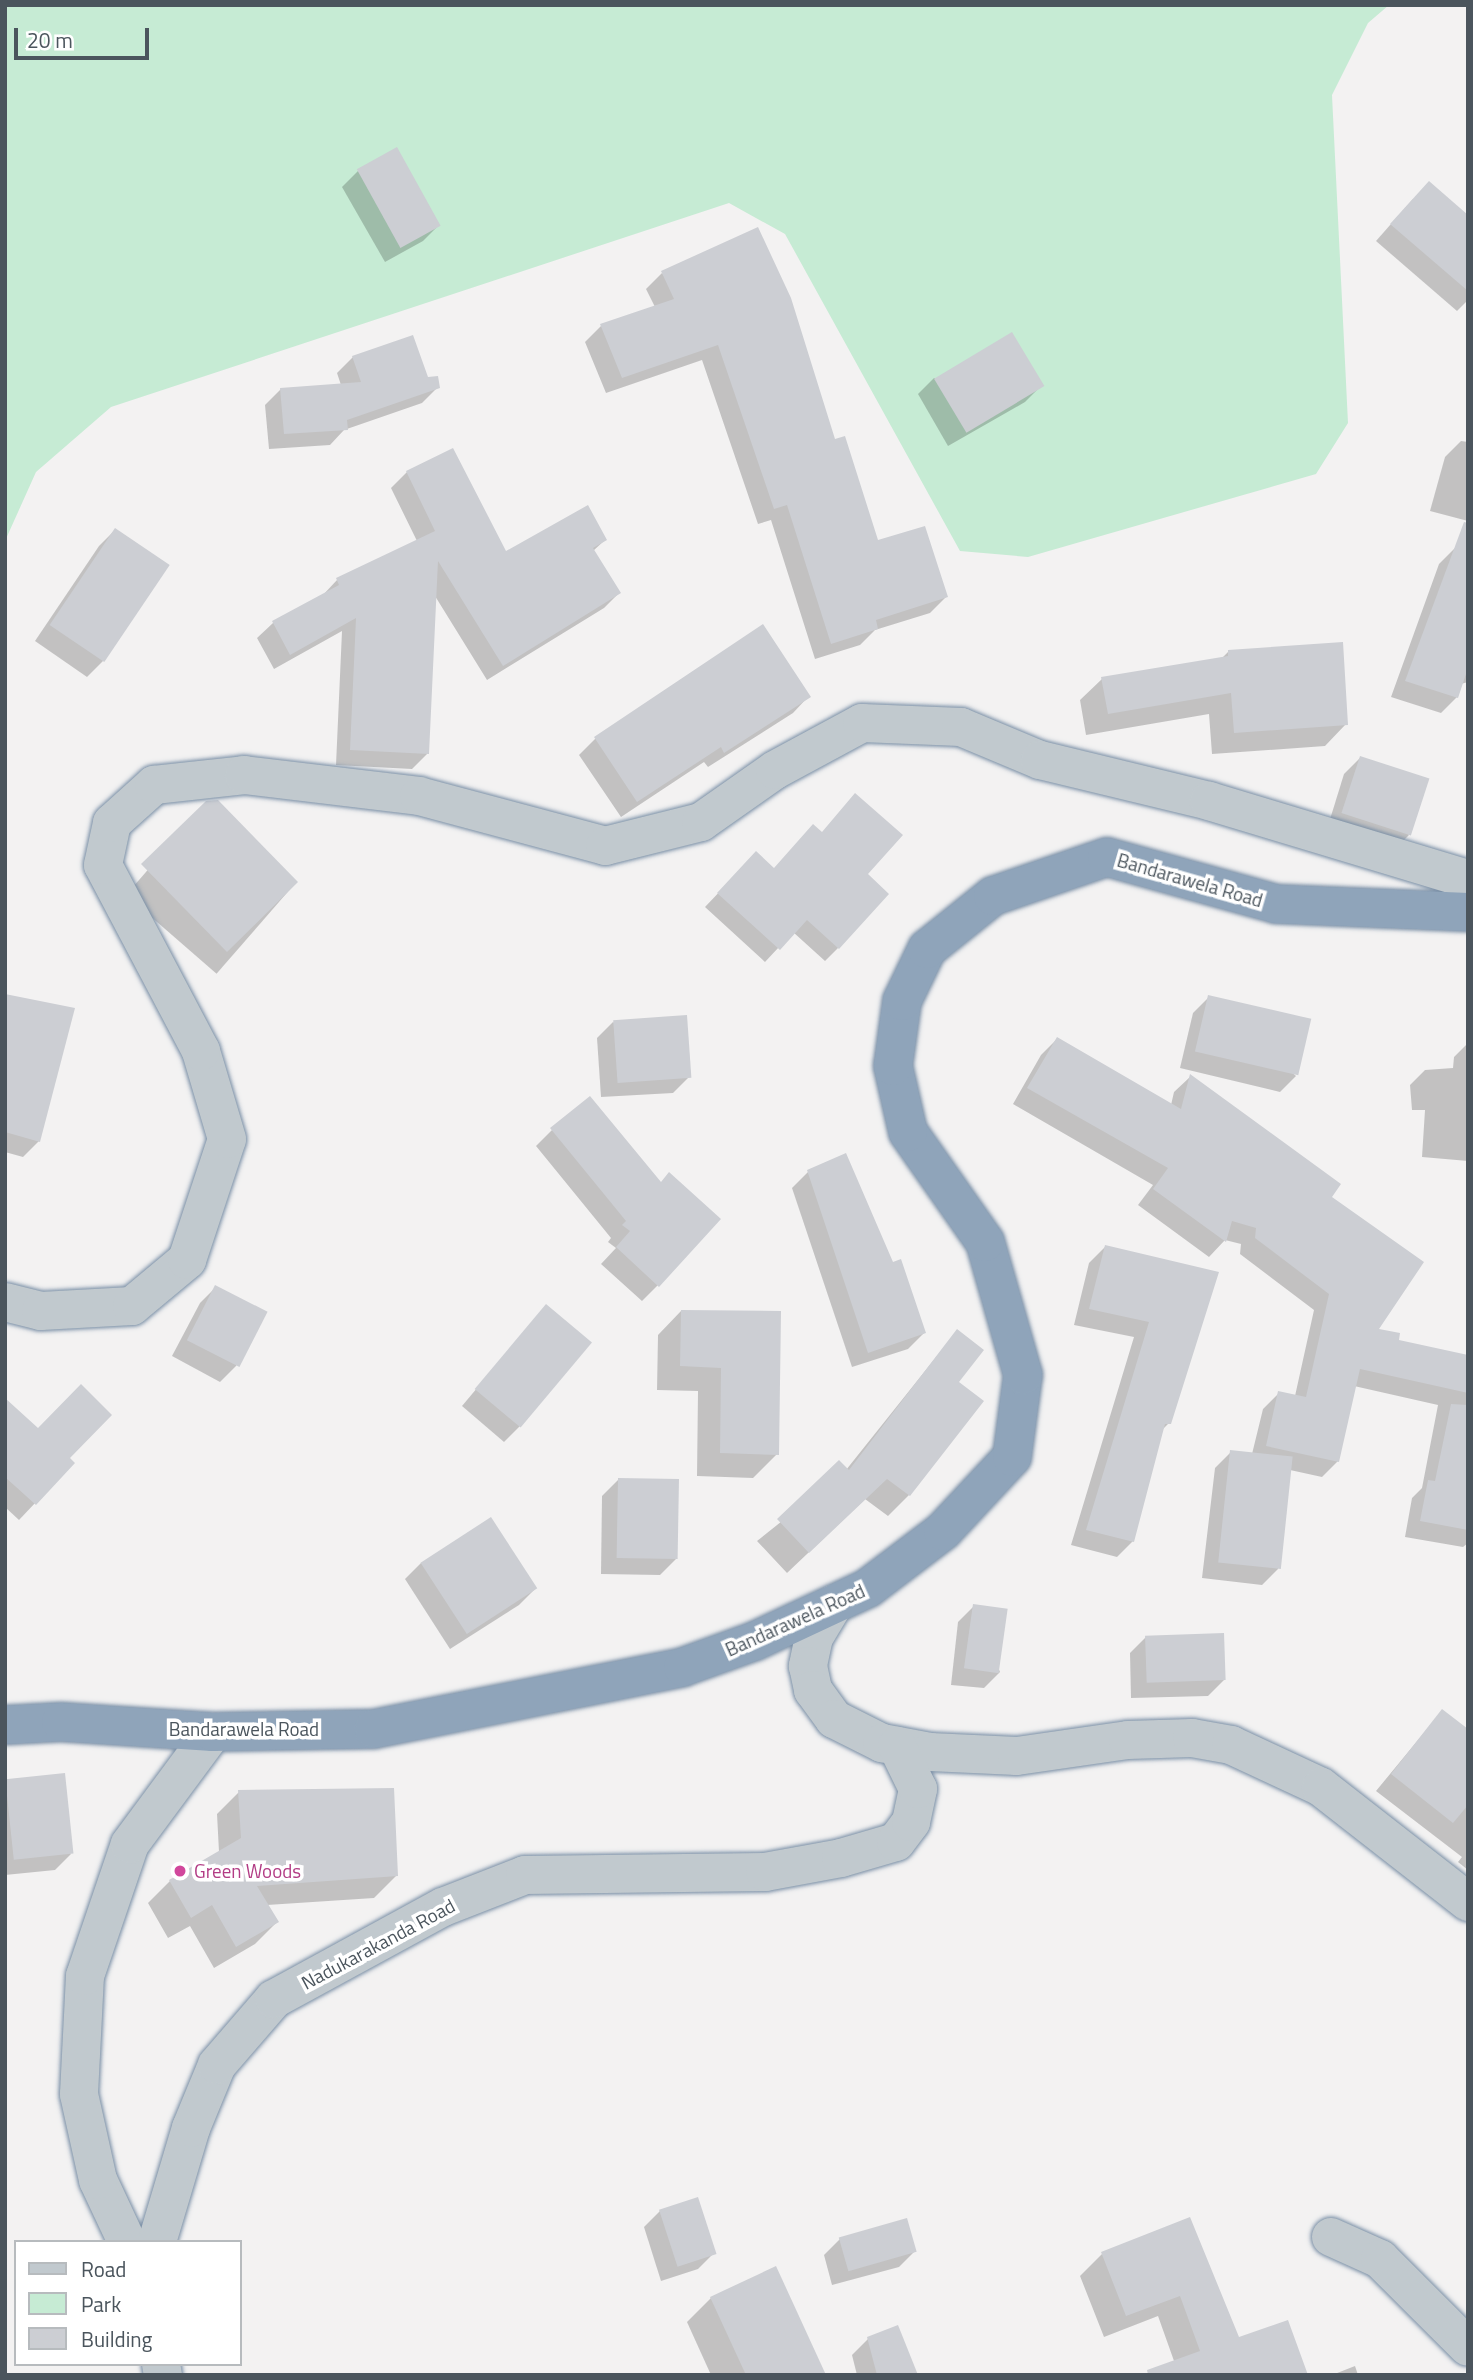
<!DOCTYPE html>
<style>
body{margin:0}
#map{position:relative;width:1473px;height:2380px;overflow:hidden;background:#f3f2f2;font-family:"Titillium Web",sans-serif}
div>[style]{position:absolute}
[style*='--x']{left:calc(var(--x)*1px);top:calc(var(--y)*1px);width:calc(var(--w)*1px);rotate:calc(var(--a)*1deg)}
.green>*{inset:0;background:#c6ebd4}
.shadow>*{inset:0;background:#0003;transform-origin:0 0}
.building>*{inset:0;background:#ccced3;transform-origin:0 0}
.roads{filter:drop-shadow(0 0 2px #7a8fa6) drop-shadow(0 0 2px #7a8fa6)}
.minor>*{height:38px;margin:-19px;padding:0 19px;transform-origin:19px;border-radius:19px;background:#c1c9ce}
.highway>*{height:38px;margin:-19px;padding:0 19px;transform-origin:19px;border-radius:19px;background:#8fa4ba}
.dots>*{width:19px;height:19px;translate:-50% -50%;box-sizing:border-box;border:4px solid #fff;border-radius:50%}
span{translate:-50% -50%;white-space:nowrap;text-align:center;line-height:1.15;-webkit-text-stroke:7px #fff;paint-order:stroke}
.street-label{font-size:19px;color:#4b555d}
.hotel-label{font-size:19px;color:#b23c85}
.left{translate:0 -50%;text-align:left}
.frame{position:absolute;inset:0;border:7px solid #4b555d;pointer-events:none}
.legend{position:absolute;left:14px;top:2240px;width:228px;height:126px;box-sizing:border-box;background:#fff;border:2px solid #b7bbbe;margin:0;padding:9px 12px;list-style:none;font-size:21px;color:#4b555d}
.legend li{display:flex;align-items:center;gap:14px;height:35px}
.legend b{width:35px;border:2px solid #b7bbbe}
.scale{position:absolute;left:14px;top:28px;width:135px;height:32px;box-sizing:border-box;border:4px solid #4b555d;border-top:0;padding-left:9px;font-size:21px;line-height:24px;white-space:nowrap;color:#4b555d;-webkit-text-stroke:5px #fff;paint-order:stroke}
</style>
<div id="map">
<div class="green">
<div style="clip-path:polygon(5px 5px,1389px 5px,1368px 23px,1332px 95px,1348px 423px,1316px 474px,1028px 557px,960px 551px,785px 234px,729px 203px,111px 407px,36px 472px,5px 541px)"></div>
</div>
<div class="shadow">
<div style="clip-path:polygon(358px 171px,439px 225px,423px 241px,385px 262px,342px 187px)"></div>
<div style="clip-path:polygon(1413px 199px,1468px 217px,1468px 300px,1457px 311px,1376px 241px)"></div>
<div style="clip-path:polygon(662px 273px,834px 442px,877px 542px,946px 597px,930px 613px,875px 630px,860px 645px,815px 659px,771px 520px,758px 524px,702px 360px,606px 393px,585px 342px,601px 326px,655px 307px,646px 289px)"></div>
<div style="clip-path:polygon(353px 357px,427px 379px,438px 387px,422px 403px,344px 430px,330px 445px,269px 449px,265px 405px,281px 389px,341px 385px,337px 373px)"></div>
<div style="clip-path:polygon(934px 378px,1041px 386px,1025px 402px,948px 446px,918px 394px)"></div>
<div style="clip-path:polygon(1461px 441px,1468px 442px,1468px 521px,1430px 511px,1445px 457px)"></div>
<div style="clip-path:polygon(407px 472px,506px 553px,605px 540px,593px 551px,619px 593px,604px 608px,487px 680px,435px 596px,428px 753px,412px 769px,336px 765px,342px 631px,274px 669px,257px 638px,273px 623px,322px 596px,337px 580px,417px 541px,391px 488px)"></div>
<div style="clip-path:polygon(115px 530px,103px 661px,87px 677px,35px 641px,99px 546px)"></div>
<div style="clip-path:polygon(1455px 548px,1468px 553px,1468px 682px,1461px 684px,1457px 697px,1441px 713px,1391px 697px,1439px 564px)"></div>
<div style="clip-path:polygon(1228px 652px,1346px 724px,1325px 746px,1212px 754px,1209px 714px,1086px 735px,1080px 700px,1102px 679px,1221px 659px)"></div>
<div style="clip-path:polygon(808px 697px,793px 713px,708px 767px,704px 762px,621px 817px,579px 755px,595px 739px)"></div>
<div style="clip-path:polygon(1360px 758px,1409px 835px,1393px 851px,1327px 829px,1344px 774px)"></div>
<div style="left:206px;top:803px;width:120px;height:122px;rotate:41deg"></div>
<div style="clip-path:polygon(821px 834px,866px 874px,838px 948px,825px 961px,793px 932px,765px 962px,705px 907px,743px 867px,773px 870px)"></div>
<div style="clip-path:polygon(5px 996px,39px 1141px,23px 1157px,5px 1152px)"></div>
<div style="clip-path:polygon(1209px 997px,1296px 1076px,1280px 1092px,1180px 1068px,1193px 1013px)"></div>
<div style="clip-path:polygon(613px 1022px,689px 1077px,673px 1093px,601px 1097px,597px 1038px)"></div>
<div style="clip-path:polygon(1057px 1039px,1171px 1105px,1174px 1092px,1190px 1077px,1330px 1197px,1376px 1330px,1397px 1341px,1468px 1356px,1468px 1543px,1463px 1547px,1405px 1537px,1412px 1498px,1422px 1488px,1438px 1405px,1354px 1386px,1338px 1461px,1322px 1477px,1290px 1470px,1278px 1569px,1262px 1585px,1202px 1578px,1215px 1468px,1231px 1452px,1252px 1454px,1263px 1409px,1279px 1393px,1295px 1396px,1314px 1310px,1240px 1254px,1241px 1244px,1225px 1240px,1209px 1257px,1138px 1205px,1153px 1185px,1013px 1104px,1041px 1055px)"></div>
<div style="clip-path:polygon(1468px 1043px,1468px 1161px,1422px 1157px,1425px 1110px,1412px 1110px,1410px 1085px,1425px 1070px,1453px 1068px,1454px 1057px)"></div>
<div style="clip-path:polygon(552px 1130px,660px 1184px,658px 1285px,642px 1301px,601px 1264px,616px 1248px,608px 1242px,611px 1238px,536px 1146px)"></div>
<div style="clip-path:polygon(808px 1172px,924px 1333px,908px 1349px,852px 1367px,792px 1188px)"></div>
<div style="clip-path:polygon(1105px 1247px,1217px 1273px,1169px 1423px,1161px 1431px,1133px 1541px,1117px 1557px,1071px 1545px,1134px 1337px,1074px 1325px,1089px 1263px)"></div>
<div style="clip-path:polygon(216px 1287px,265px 1313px,236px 1366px,220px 1382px,172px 1356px,200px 1303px)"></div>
<div style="clip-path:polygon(546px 1306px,520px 1426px,504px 1442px,462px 1406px)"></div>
<div style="clip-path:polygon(681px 1311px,779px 1313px,777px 1454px,753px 1478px,697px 1476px,698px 1391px,657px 1390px,658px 1335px)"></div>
<div style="clip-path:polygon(957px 1331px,956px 1382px,909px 1495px,888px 1516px,865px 1499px,787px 1573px,757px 1541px,846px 1470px)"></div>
<div style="clip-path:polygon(5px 1401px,73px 1463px,19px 1520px,5px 1507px)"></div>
<div style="clip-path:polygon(618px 1480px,676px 1559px,660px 1575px,601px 1574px,602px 1496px)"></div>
<div style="clip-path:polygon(421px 1563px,535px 1589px,519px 1605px,450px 1649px,405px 1579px)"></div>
<div style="clip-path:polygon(974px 1606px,1000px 1672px,984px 1688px,951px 1685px,958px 1622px)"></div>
<div style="clip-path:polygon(1146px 1637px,1224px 1680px,1208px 1696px,1131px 1698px,1130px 1653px)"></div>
<div style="clip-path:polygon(1442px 1711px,1468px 1731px,1468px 1870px,1458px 1862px,1462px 1857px,1376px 1791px)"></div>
<div style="clip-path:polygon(5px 1780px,71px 1854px,55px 1870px,5px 1875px)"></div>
<div style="clip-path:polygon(239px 1792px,396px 1876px,374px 1898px,267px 1905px,277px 1922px,255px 1944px,214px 1968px,190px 1926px,168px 1938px,148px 1903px,170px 1881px,219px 1852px,217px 1814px)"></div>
<div style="clip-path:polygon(660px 2211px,714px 2253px,698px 2269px,661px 2281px,644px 2227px)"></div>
<div style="clip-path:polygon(1189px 2219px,1238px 2339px,1179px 2375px,1158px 2316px,1104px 2337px,1080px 2276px,1102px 2254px)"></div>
<div style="clip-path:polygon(840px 2239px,915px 2251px,899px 2267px,832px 2285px,824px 2255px)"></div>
<div style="clip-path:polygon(775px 2269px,824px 2375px,711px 2375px,687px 2322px,711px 2298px)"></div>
<div style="clip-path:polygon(868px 2339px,916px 2375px,857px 2375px,852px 2355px)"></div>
<div style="clip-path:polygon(1355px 2366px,1358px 2375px,1332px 2375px)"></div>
</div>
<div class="building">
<div style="left:397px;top:147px;width:90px;height:46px;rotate:61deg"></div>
<div style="clip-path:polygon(1429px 181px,1468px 215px,1468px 291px,1390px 224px)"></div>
<div style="clip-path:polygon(758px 227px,791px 298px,835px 439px,845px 436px,878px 540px,925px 526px,948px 597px,876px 620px,878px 629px,831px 644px,787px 505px,774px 509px,718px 345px,622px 378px,600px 324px,674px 299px,661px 271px)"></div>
<div style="left:1012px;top:332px;width:63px;height:91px;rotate:59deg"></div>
<div style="clip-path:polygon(413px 335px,428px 377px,438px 376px,440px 388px,347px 420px,348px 430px,284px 434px,280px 388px,361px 382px,352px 356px)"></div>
<div style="clip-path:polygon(453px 448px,506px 551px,588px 505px,607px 540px,593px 548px,621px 593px,503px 666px,438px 561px,429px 754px,350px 750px,356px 618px,290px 655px,272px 621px,339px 585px,336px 578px,435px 531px,406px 471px)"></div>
<div style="clip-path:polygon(1464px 522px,1468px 523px,1468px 668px,1458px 698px,1405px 681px)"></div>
<div style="left:115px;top:528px;width:66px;height:117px;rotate:34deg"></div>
<div style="clip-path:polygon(763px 624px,811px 697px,724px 753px,721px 747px,637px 802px,594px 737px)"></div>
<div style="clip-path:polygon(1343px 642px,1348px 725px,1234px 733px,1231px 693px,1108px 714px,1101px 677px,1228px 656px,1228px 650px)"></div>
<div style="left:1360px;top:756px;width:73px;height:60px;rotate:18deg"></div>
<div style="clip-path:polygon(855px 793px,903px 835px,868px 874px,889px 894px,839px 949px,807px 920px,780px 950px,717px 893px,756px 851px,774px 868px,813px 824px,822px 832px)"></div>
<div style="clip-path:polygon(218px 800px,298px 882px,227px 952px,141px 864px,206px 801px)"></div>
<div style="clip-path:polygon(5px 994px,75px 1008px,40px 1142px,5px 1132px)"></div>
<div style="left:1208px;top:995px;width:106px;height:58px;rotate:13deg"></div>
<div style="left:687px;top:1015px;width:63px;height:74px;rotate:86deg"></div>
<div style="clip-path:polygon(1057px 1037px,1181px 1109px,1190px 1074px,1341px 1184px,1332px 1197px,1424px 1262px,1379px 1329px,1400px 1333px,1399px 1340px,1468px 1355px,1468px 1393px,1360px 1369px,1339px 1462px,1266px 1446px,1278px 1391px,1306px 1397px,1329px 1294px,1255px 1238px,1256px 1228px,1232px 1221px,1226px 1242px,1153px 1189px,1168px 1168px,1027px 1088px)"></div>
<div style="clip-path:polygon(590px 1096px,661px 1182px,669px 1172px,721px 1219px,659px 1287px,616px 1247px,630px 1231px,622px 1225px,626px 1221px,550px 1128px)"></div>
<div style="clip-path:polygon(846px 1153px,893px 1262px,901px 1259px,926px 1333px,868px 1353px,807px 1170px)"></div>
<div style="clip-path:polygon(1105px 1245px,1219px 1272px,1171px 1424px,1165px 1424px,1134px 1542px,1086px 1530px,1149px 1322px,1089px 1309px)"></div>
<div style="left:215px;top:1285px;width:59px;height:62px;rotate:27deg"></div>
<div style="left:546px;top:1304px;width:60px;height:111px;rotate:40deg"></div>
<div style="clip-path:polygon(681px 1310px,781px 1311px,779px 1455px,720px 1453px,721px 1368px,680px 1366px)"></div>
<div style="clip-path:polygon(957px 1329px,984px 1350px,959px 1382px,984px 1401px,910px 1496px,887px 1479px,809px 1553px,777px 1519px,839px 1460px,849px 1470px)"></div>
<div style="clip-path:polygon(81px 1384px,112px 1415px,70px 1458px,75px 1463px,36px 1505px,5px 1477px,5px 1398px,38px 1428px)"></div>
<div style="clip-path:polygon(1451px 1404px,1468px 1405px,1468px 1530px,1420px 1521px,1428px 1480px,1435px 1481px)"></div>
<div style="left:1230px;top:1450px;width:63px;height:113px;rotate:6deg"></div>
<div style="left:618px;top:1478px;width:61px;height:80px;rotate:1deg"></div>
<div style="left:491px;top:1517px;width:85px;height:84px;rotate:57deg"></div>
<div style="left:973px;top:1604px;width:35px;height:65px;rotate:8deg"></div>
<div style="left:1224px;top:1633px;width:47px;height:79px;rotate:88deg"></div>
<div style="clip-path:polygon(1442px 1709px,1468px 1729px,1468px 1805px,1453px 1823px,1391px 1774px)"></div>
<div style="left:65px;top:1773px;width:81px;height:60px;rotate:84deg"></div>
<div style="clip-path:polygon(394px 1788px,398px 1876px,257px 1886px,279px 1922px,236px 1947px,212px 1905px,191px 1918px,169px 1880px,241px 1838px,238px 1790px)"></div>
<div style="left:698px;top:2197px;width:60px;height:41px;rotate:72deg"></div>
<div style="clip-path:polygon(1190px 2217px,1239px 2337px,1288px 2320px,1308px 2375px,1148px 2375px,1147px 2370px,1200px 2351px,1180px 2296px,1126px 2316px,1101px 2252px)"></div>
<div style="left:907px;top:2218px;width:35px;height:71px;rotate:74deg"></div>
<div style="clip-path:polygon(776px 2266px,826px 2375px,746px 2375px,710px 2297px)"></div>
<div style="clip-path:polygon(898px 2325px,918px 2375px,877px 2375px,867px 2337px)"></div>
</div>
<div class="roads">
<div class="minor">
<div style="--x:5;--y:1302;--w:37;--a:14"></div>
<div style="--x:41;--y:1311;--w:91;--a:-3.1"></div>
<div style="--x:132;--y:1306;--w:72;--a:-39.9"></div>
<div style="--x:187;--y:1260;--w:127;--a:-71.7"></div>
<div style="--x:227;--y:1139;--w:92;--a:-106.5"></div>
<div style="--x:201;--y:1051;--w:210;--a:-117.8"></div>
<div style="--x:103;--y:865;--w:43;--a:-77.9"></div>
<div style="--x:112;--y:823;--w:57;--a:-42.1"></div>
<div style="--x:154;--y:785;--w:91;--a:-6.3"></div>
<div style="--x:244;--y:775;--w:176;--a:6.8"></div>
<div style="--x:419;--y:796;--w:193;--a:15"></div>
<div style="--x:605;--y:846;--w:99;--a:-14"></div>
<div style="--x:701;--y:822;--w:90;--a:-35.1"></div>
<div style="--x:775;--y:770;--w:99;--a:-28.4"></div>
<div style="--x:862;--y:723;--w:99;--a:2.3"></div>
<div style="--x:961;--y:727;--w:86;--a:22.7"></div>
<div style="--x:1040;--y:760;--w:174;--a:13.6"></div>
<div style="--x:1209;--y:801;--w:270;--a:16.8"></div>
<div style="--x:834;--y:1604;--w:39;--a:121"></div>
<div style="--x:814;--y:1637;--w:30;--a:102"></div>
<div style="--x:808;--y:1666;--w:25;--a:78"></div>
<div style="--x:813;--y:1690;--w:36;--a:54"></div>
<div style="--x:834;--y:1719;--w:54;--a:26.6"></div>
<div style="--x:882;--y:1743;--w:49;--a:10.6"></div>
<div style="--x:930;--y:1752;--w:87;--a:2.6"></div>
<div style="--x:1017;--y:1756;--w:112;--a:-8.2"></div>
<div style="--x:1128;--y:1740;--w:64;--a:-1.8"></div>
<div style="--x:1192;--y:1738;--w:40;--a:10"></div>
<div style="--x:1231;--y:1745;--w:99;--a:25"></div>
<div style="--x:1321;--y:1787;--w:187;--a:38"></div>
<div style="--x:1331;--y:2237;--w:54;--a:24.2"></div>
<div style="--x:1380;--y:2259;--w:124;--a:45"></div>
<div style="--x:127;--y:2242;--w:68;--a:-115.1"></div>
<div style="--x:98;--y:2180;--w:88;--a:-102.5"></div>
<div style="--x:79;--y:2094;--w:118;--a:-87.1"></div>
<div style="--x:85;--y:1976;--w:139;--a:-71.2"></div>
<div style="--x:130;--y:1844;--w:139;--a:-53.5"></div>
<div style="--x:157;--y:2242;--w:119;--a:-73.4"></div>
<div style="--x:191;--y:2128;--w:68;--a:-67.6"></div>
<div style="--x:217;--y:2065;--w:87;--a:-49.2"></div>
<div style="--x:274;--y:1999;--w:192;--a:-28.6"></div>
<div style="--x:443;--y:1907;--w:88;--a:-21.3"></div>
<div style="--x:525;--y:1875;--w:240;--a:-0.7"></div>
<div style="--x:765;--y:1872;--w:77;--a:-10.4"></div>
<div style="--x:841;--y:1858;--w:57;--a:-16.2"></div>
<div style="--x:896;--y:1842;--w:25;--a:-53"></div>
<div style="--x:911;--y:1822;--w:34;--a:-78"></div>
<div style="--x:918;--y:1789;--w:48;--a:-116"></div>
<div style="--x:161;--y:2364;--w:11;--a:80"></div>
</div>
<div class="highway">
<div style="--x:5;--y:1725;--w:56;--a:-3.1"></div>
<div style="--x:61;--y:1722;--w:152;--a:3.8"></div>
<div style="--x:213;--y:1732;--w:161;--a:-1.1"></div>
<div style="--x:374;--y:1729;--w:315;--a:-11.3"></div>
<div style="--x:683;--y:1667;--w:77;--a:-19.9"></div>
<div style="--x:755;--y:1641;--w:125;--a:-25.1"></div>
<div style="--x:868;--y:1588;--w:94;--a:-37.2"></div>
<div style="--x:943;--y:1531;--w:101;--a:-47"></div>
<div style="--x:1012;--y:1457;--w:83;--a:-82.4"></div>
<div style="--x:1023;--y:1375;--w:138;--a:-105.9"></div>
<div style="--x:985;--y:1242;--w:134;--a:-125"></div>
<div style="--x:908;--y:1132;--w:68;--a:-102.8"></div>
<div style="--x:893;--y:1066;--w:66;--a:-82.1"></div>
<div style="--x:902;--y:1001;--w:58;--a:-64.3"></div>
<div style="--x:927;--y:949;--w:85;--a:-38.8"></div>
<div style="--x:993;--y:896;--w:120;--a:-18.9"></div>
<div style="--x:1107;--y:857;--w:175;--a:15.5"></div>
<div style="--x:1276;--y:904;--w:192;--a:2.4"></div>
</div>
</div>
<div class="dots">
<div style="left:180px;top:1871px;background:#d1479c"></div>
</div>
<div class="street-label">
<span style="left:1190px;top:880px;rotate:16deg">Bandarawela Road</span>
<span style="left:795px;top:1620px;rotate:-24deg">Bandarawela Road</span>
<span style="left:244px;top:1729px">Bandarawela Road</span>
<span style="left:378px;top:1944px;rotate:-28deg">Nadukarakanda Road</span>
</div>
<div class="hotel-label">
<span class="left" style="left:194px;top:1871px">Green Woods</span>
</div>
<div class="frame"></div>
<ul class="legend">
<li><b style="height:9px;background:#c1c9ce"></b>Road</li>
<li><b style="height:19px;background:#c6ebd4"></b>Park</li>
<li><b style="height:19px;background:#ccced3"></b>Building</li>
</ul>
<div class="scale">20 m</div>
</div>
